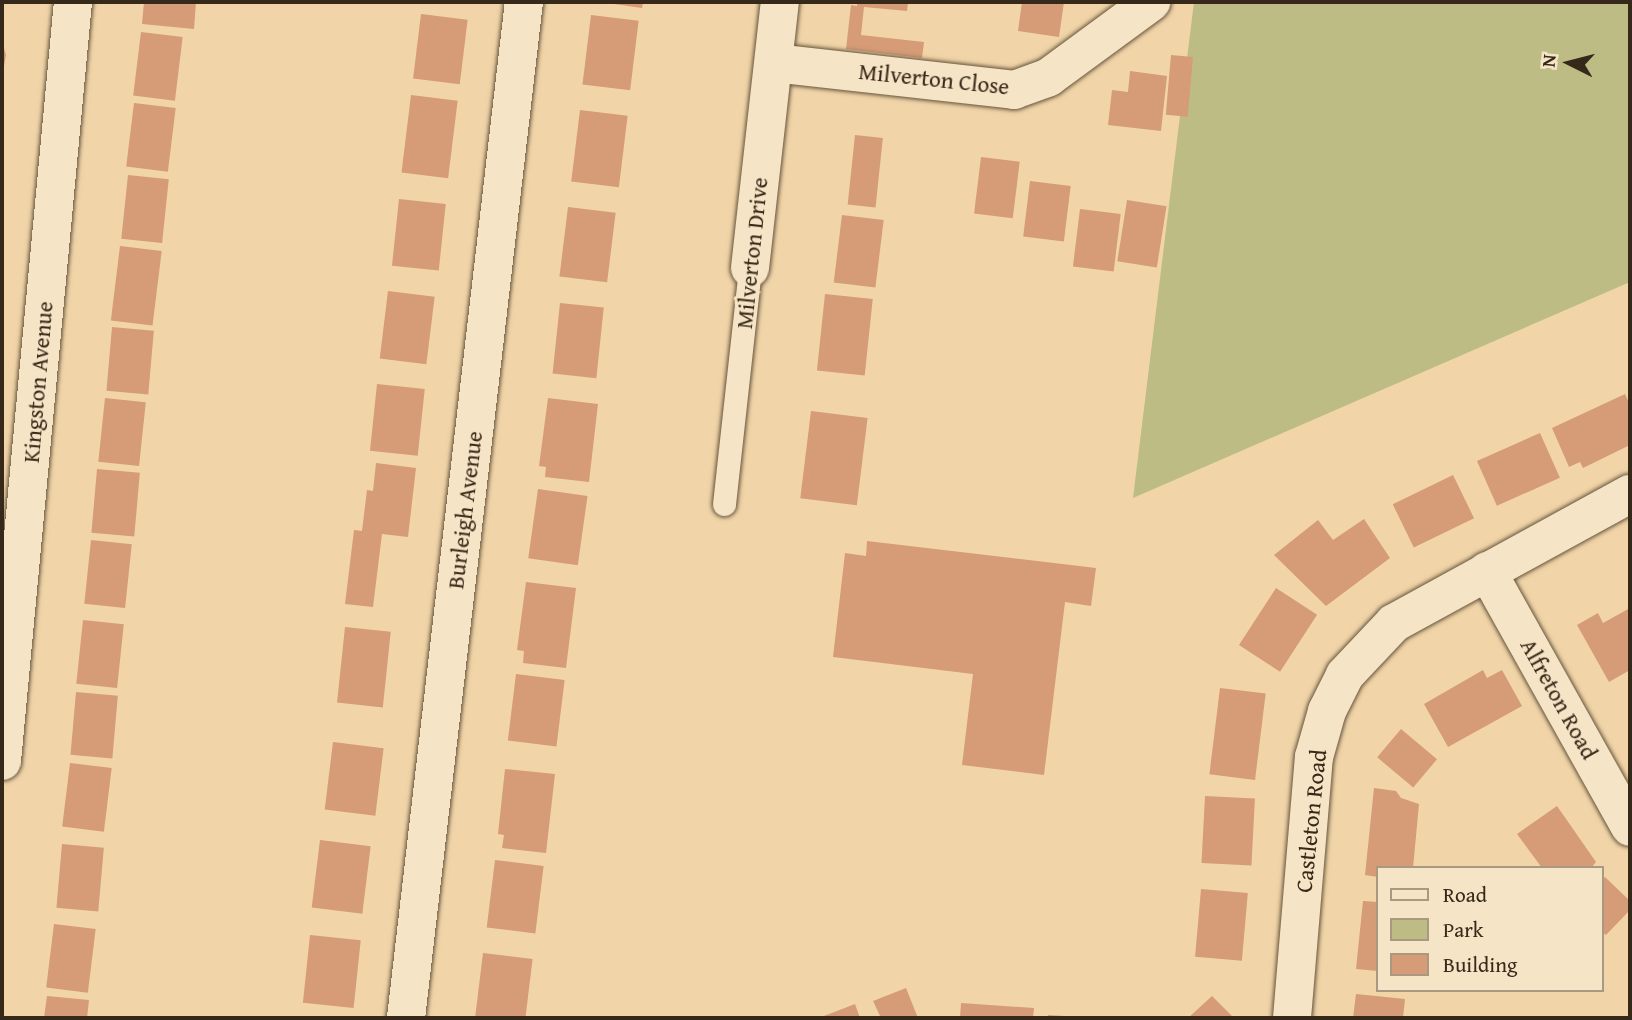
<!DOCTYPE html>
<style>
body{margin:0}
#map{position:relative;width:1632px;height:1020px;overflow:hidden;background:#f1d5a8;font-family:"Gentium Book Plus",serif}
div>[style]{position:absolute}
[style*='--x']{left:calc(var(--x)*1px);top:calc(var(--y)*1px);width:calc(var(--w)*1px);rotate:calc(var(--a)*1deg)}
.green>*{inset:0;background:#bdbc85}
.building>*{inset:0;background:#d69b77;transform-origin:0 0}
.roads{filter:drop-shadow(0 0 2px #66543d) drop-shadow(0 0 2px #66543d)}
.lane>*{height:23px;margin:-11.5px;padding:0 11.5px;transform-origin:11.5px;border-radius:11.5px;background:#f6e4c6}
.street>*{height:38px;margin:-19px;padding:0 19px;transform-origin:19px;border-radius:19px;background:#f6e4c6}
span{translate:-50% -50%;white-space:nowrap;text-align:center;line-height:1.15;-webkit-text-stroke:6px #f6e4c6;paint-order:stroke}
.street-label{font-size:23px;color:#372919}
.frame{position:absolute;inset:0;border:4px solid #372919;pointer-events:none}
.legend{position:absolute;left:1376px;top:866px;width:228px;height:126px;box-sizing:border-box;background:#f6e4c6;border:2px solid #aa9981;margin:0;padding:9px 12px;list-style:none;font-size:21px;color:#372919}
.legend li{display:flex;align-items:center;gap:14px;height:35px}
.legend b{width:35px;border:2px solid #aa9981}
.north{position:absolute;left:1534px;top:28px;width:70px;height:70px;-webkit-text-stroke:5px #f6e4c6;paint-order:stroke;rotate:276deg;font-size:19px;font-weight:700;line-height:28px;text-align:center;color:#372919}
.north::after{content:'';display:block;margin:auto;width:24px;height:32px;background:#372919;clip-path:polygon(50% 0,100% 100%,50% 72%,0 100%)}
</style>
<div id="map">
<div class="green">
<div style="clip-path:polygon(1194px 2px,1630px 2px,1630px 282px,1133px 498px)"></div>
</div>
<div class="building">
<div style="clip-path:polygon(144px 2px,196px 2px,194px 29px,142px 24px)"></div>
<div style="clip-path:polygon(600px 2px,643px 2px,642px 8px)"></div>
<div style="clip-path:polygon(857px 2px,908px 2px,907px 11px,864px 7px,861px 35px,924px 42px,922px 58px,846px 49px,851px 5px,857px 6px)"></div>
<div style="clip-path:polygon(1022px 2px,1064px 2px,1059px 37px,1018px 31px)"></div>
<div style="left:421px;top:14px;width:47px;height:65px;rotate:7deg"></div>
<div style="left:591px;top:15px;width:48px;height:70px;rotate:7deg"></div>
<div style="left:141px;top:32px;width:42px;height:64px;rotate:7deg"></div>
<div style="clip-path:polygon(2px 41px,6px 55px,2px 77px)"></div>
<div style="left:1171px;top:55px;width:22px;height:60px;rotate:5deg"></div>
<div style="clip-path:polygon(1130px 71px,1167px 76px,1161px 131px,1108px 125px,1112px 90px,1128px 92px)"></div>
<div style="left:411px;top:95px;width:47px;height:78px;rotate:7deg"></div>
<div style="left:134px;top:103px;width:42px;height:64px;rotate:7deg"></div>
<div style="left:580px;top:110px;width:48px;height:72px;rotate:7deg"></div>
<div style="left:855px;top:135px;width:28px;height:70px;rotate:6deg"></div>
<div style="left:981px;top:157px;width:39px;height:57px;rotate:7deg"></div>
<div style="left:128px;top:175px;width:41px;height:64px;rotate:6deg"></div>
<div style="left:1030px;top:181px;width:41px;height:56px;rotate:7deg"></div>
<div style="left:399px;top:199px;width:47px;height:67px;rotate:6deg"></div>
<div style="left:1127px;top:200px;width:40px;height:62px;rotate:9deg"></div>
<div style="left:568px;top:207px;width:48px;height:70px;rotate:7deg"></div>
<div style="left:1080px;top:209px;width:41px;height:58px;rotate:7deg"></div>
<div style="left:842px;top:215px;width:42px;height:68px;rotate:7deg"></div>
<div style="left:120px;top:246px;width:42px;height:75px;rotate:7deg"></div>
<div style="left:388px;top:291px;width:47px;height:68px;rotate:7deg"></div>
<div style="left:825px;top:294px;width:48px;height:77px;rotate:6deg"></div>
<div style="left:560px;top:303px;width:44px;height:71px;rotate:6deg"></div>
<div style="left:112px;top:327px;width:42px;height:64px;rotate:5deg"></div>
<div style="left:377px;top:384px;width:48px;height:67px;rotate:6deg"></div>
<div style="clip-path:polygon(1625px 394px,1630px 405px,1630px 445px,1583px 468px,1580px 462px,1569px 467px,1552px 428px)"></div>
<div style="left:105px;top:398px;width:41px;height:64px;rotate:6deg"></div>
<div style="clip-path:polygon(548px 398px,598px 404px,589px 482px,545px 477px,546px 467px,539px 466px)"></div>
<div style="left:811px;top:411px;width:57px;height:88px;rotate:7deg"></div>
<div style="left:1540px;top:433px;width:49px;height:69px;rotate:66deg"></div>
<div style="clip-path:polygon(376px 463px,416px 468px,408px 537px,382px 534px,373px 607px,345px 604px,354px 530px,362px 531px,367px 490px,373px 491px)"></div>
<div style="left:97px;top:469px;width:43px;height:64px;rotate:5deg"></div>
<div style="left:1453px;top:475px;width:48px;height:67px;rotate:64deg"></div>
<div style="left:538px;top:489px;width:50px;height:70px;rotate:8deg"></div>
<div style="clip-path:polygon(1364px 519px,1390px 558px,1326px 606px,1274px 555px,1318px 520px,1333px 540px)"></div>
<div style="left:91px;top:540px;width:41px;height:64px;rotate:6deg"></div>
<div style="clip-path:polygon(867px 541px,1096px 568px,1091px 606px,1065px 602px,1044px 775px,962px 765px,973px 674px,833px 657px,845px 553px,866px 556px)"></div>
<div style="clip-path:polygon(526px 582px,576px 588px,566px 668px,523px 663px,524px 651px,517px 650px)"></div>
<div style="left:1276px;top:588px;width:49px;height:68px;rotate:33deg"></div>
<div style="clip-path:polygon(1630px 608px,1630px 670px,1609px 682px,1577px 625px,1598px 613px,1603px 623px)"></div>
<div style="left:83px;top:620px;width:41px;height:64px;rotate:6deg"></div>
<div style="left:345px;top:627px;width:46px;height:76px;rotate:6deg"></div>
<div style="clip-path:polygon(1483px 670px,1487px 678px,1502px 670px,1522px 706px,1448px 747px,1424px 704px)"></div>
<div style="left:516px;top:674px;width:49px;height:67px;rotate:7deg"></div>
<div style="left:1220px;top:688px;width:46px;height:87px;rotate:7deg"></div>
<div style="left:76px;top:692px;width:42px;height:63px;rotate:5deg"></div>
<div style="left:1401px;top:729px;width:47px;height:37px;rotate:40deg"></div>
<div style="left:333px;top:742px;width:51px;height:68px;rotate:7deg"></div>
<div style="left:70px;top:763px;width:42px;height:64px;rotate:7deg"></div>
<div style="clip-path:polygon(505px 769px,555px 774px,546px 853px,502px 848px,504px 835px,498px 834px)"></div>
<div style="clip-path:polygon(1374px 788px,1396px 791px,1401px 798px,1419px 804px,1413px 868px,1378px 868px,1378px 877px,1365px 875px)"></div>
<div style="left:1205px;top:796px;width:50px;height:67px;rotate:3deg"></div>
<div style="clip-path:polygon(1557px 806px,1596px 862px,1591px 868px,1542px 868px,1517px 834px)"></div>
<div style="left:320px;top:840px;width:51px;height:68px;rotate:7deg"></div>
<div style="left:62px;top:844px;width:42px;height:64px;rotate:5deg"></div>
<div style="left:495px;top:860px;width:49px;height:68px;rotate:7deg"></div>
<div style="clip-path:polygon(1605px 877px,1630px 901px,1630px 910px,1606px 935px,1602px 932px,1602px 880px)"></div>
<div style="left:1201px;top:889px;width:47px;height:68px;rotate:5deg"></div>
<div style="clip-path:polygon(1363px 901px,1378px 902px,1378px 971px,1356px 969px)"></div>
<div style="left:54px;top:924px;width:42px;height:64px;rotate:7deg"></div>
<div style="left:310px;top:935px;width:51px;height:68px;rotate:6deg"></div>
<div style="left:483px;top:953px;width:50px;height:65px;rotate:7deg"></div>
<div style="clip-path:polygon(906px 988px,918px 1018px,881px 1018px,873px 1001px)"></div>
<div style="clip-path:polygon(1356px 994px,1405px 999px,1403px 1018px,1353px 1018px)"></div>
<div style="clip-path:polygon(47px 996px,89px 1000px,87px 1018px,44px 1018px)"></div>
<div style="clip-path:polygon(1212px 996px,1234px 1018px,1188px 1018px)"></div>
<div style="clip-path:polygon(961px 1003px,1034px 1008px,1033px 1018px,960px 1018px)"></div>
<div style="clip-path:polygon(855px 1004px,860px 1018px,825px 1018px,824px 1016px)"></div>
<div style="clip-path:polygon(1048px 1015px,1065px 1016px,1065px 1018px,1047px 1018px)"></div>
</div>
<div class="roads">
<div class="lane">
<div style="--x:724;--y:504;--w:237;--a:-83.7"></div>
</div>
<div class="street">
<div style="--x:774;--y:63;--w:242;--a:6.4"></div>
<div style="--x:1014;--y:90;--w:37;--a:-20"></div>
<div style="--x:1049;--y:77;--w:127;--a:-36.3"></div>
<div style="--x:750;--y:268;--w:268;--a:-83.6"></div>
<div style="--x:1487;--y:571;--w:293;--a:60.8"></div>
<div style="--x:2;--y:761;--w:762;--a:-84.66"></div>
<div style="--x:406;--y:1018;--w:1023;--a:-83.38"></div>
<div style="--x:1292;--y:1018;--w:262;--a:-85.2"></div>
<div style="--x:1314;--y:757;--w:48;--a:-74.2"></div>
<div style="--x:1327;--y:711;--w:40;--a:-63.4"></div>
<div style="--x:1345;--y:675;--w:71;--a:-46.7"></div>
<div style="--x:1394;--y:623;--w:269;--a:-28.7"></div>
</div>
</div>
<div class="street-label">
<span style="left:934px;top:79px;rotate:6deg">Milverton Close</span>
<span style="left:752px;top:253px;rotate:-84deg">Milverton Drive</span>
<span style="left:38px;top:382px;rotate:-85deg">Kingston Avenue</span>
<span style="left:465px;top:510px;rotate:-83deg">Burleigh Avenue</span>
<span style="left:1559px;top:699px;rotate:61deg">Alfreton Road</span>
<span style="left:1311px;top:821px;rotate:-84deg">Castleton Road</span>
</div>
<div class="frame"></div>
<ul class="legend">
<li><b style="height:9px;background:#f6e4c6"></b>Road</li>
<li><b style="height:19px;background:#bdbc85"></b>Park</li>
<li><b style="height:19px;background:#d69b77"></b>Building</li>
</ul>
<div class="north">N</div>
</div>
